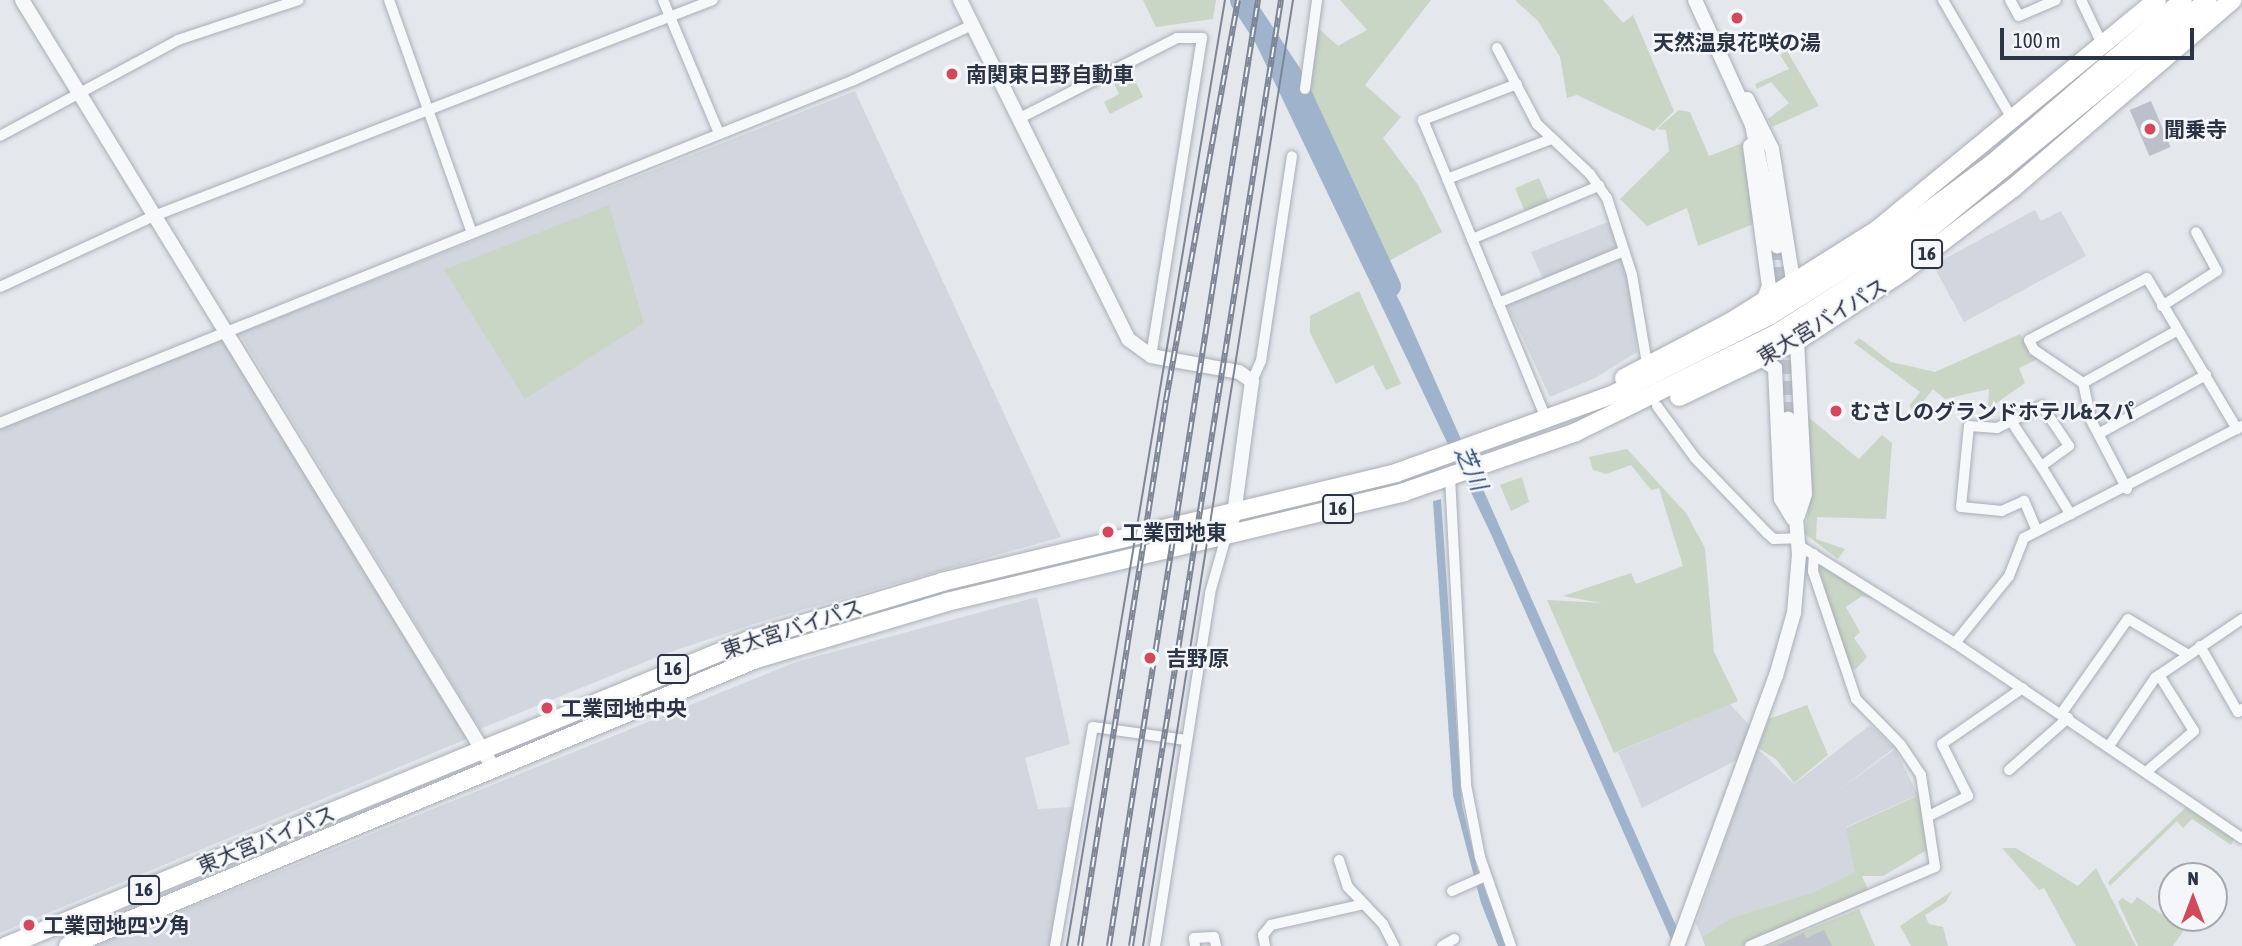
<!DOCTYPE html>
<meta charset="utf-8">
<style>
body{margin:0}
#map{position:relative;width:2242px;height:946px;overflow:hidden;background:#e4e7ec;font-family:"Asap Condensed","Noto Sans JP",sans-serif}
div>[style]{position:absolute}
[style*='--x']{left:calc(var(--x)*1px);top:calc(var(--y)*1px);width:calc(var(--w)*1px);rotate:calc(var(--a)*1deg)}
.built>*{inset:0;background:#d2d6de}
.green>*{inset:0;background:#c9d6c5;transform-origin:0 0}
.water>*{inset:0;background:#9fb4cc}
.river>*{height:23px;margin:-11.5px;padding:0 11.5px;transform-origin:11.5px;border-radius:11.5px;background:#9fb4cc}
.building>*{inset:0;background:#bbc0ca;transform-origin:0 0}
.tertiary-tunnel>*{height:14px;margin-top:-7px;transform-origin:0;background:repeating-linear-gradient(90deg,#bfc3cb 0 14px,transparent 0 21px)}
.roads{filter:drop-shadow(0 0 2px #a9aeb7) drop-shadow(0 0 2px #a9aeb7)}
.minor>*{height:10px;margin:-5px;padding:0 5px;transform-origin:5px;border-radius:5px;background:#f7f8fa}
.tertiary>*{height:14px;margin:-7px;padding:0 7px;transform-origin:7px;border-radius:7px;background:#f7f8fa}
.trunk>*{height:18px;margin:-9px;padding:0 9px;transform-origin:9px;border-radius:9px;background:#fff}
.tram>*{height:2px;margin:-1px;padding:0 1px;transform-origin:1px;border-radius:1px;background:#7d8696}
.rail>*{height:6px;margin-top:-3px;transform-origin:0;background:repeating-linear-gradient(90deg,#f4f6f9 0 10px,#7d8696 0 20px);box-sizing:border-box;border-block:2px solid #7d8696}
.dots>*{width:19px;height:19px;translate:-50% -50%;box-sizing:border-box;border:4px solid #f4f6f9;border-radius:50%}
span{translate:-50% -50%;white-space:nowrap;text-align:center;line-height:1.15;-webkit-text-stroke:5px #f4f6f9;paint-order:stroke}
.shield-label span{padding:2px 5px;background:#f4f6f9;border:2px solid;border-radius:5px;-webkit-text-stroke-width:0}
.shield-label{font-size:19px;color:#2b3445;font-weight:700}
.poi-label{font-size:21px;color:#2b3445;font-weight:700}
.left{translate:0 -50%;text-align:left}
.street-label{font-size:21px;color:#2b3445}
.water-label{font-size:23px;color:#34527a;font-style:italic}
.north{position:absolute;left:2158px;top:862px;width:70px;height:70px;box-sizing:border-box;background:#f4f6f9;border:2px solid #a4a8b1;border-radius:50%;rotate:0deg;font-size:19px;font-weight:700;line-height:28px;text-align:center;color:#2b3445}
.north::after{content:'';display:block;margin:auto;width:24px;height:32px;background:#d1495b;clip-path:polygon(50% 0,100% 100%,50% 72%,0 100%)}
.scale{position:absolute;left:2000px;top:28px;width:194px;height:32px;box-sizing:border-box;border:4px solid #2b3445;border-top:0;padding-left:9px;font-size:21px;line-height:24px;white-space:nowrap;color:#2b3445;-webkit-text-stroke:5px #f4f6f9;paint-order:stroke}
</style>
<div id="map">
<div class="built">
<div style="clip-path:polygon(855px 91px,1061px 537px,763px 621px,667px 653px,480px 729px,239px 333px)"></div>
<div style="clip-path:polygon(2035px 210px,2041px 221px,2061px 211px,2086px 256px,1964px 322px,1933px 265px)"></div>
<div style="clip-path:polygon(1608px 222px,1629px 278px,1637px 352px,1595px 378px,1550px 397px,1507px 304px,1547px 288px,1531px 252px)"></div>
<div style="clip-path:polygon(223px 337px,469px 738px,0 933px,0 429px)"></div>
<div style="clip-path:polygon(1037px 597px,1070px 744px,1025px 758px,1038px 809px,1074px 807px,1051px 946px,95px 946px,796px 662px)"></div>
<div style="clip-path:polygon(1730px 704px,1750px 726px,1739px 759px,1642px 808px,1618px 752px)"></div>
<div style="clip-path:polygon(1870px 725px,1894px 748px,1835px 793px,1895px 749px,1918px 795px,1846px 827px,1856px 872px,1814px 892px,1731px 918px,1702px 937px,1696px 924px,1757px 748px,1794px 784px)"></div>
</div>
<div class="green">
<div style="clip-path:polygon(1143px 0,1216px 0,1213px 19px,1156px 27px)"></div>
<div style="clip-path:polygon(1340px 0,1431px 0,1365px 85px,1401px 117px,1383px 138px,1418px 185px,1442px 232px,1387px 262px,1300px 80px,1314px 33px,1319px 29px,1338px 46px,1367px 30px)"></div>
<div style="clip-path:polygon(1515px 0,1603px 0,1623px 23px,1633px 15px,1674px 111px,1654px 131px,1577px 95px,1567px 98px,1560px 57px,1538px 21px)"></div>
<div style="clip-path:polygon(1787px 51px,1819px 106px,1772px 127px,1768px 119px,1789px 103px,1771px 82px,1757px 89px,1755px 84px,1789px 69px,1780px 55px)"></div>
<div style="clip-path:polygon(1131px 72px,1143px 97px,1110px 114px,1104px 102px,1119px 94px,1113px 81px)"></div>
<div style="clip-path:polygon(1679px 110px,1690px 112px,1709px 156px,1748px 141px,1759px 222px,1698px 246px,1687px 208px,1647px 226px,1620px 199px,1669px 151px,1666px 130px,1657px 129px)"></div>
<div style="left:1539px;top:178px;width:26px;height:26px;rotate:67deg"></div>
<div style="clip-path:polygon(609px 205px,644px 323px,525px 399px,444px 270px)"></div>
<div style="clip-path:polygon(1359px 291px,1401px 384px,1386px 390px,1373px 365px,1336px 384px,1310px 333px,1310px 316px)"></div>
<div style="clip-path:polygon(2020px 334px,2038px 359px,2019px 368px,2025px 383px,1988px 409px,1989px 389px,1945px 399px,1933px 389px,1915px 412px,1909px 406px,1920px 392px,1854px 343px,1859px 338px,1891px 362px,1935px 372px)"></div>
<div style="clip-path:polygon(1802px 412px,1859px 459px,1882px 435px,1892px 443px,1886px 519px,1817px 517px,1816px 539px,1845px 549px,1838px 559px,1805px 534px,1810px 496px)"></div>
<div style="clip-path:polygon(1627px 449px,1686px 513px,1705px 548px,1714px 652px,1738px 701px,1614px 753px,1547px 600px,1602px 603px,1563px 596px,1631px 573px,1636px 584px,1683px 566px,1659px 488px,1651px 490px,1631px 465px,1606px 474px,1593px 470px,1589px 457px)"></div>
<div style="clip-path:polygon(1522px 477px,1529px 502px,1511px 511px,1500px 485px)"></div>
<div style="clip-path:polygon(1816px 559px,1872px 599px,1862px 596px,1846px 607px,1860px 632px,1854px 638px,1867px 657px,1855px 670px,1846px 661px)"></div>
<div style="clip-path:polygon(1807px 705px,1828px 755px,1794px 783px,1776px 759px,1758px 748px,1769px 719px)"></div>
<div style="clip-path:polygon(1919px 795px,1927px 850px,1883px 876px,1862px 876px,1869px 892px,1745px 946px,1705px 946px,1702px 937px,1731px 918px,1814px 892px,1855px 872px,1846px 828px)"></div>
<div style="clip-path:polygon(2186px 807px,2234px 839px,2231px 845px,2192px 819px,2183px 828px,2177px 821px,2110px 886px,2108px 882px)"></div>
<div style="clip-path:polygon(2002px 848px,2016px 848px,2078px 886px,2096px 868px,2136px 946px,2076px 946px,2044px 888px,2039px 890px)"></div>
<div style="clip-path:polygon(1952px 891px,1946px 902px,1925px 915px,1929px 924px,1943px 927px,1948px 946px,1911px 946px,1900px 926px)"></div>
<div style="clip-path:polygon(2137px 897px,2184px 930px,2173px 946px,2138px 946px,2118px 902px,2122px 898px,2132px 904px)"></div>
<div style="clip-path:polygon(1859px 909px,1875px 946px,1769px 946px)"></div>
</div>
<div class="water">
<div style="clip-path:polygon(1235px 0,1245px 0,1403px 308px,1685px 946px,1674px 946px,1490px 532px)"></div>
<div style="clip-path:polygon(1441px 499px,1462px 805px,1478px 872px,1506px 946px,1498px 946px,1481px 903px,1453px 796px,1433px 501px)"></div>
</div>
<div class="river">
<div style="--x:1241;--y:0;--w:95;--a:56.6"></div>
<div style="--x:1293;--y:79;--w:228;--a:65.1"></div>
</div>
<div class="building">
<div style="left:2151px;top:101px;width:50px;height:23px;rotate:67deg"></div>
<div style="clip-path:polygon(1824px 930px,1832px 946px,1776px 946px,1804px 933px,1806px 938px)"></div>
</div>
<div class="tertiary-tunnel">
<div style="--x:1777;--y:246;--w:52;--a:84.5"></div>
<div style="--x:1784;--y:339;--w:79;--a:87.1"></div>
</div>
<div class="roads">
<div class="minor">
<div style="--x:389;--y:0;--w:244;--a:70.4"></div>
<div style="--x:663;--y:0;--w:144;--a:67.2"></div>
<div style="--x:1943;--y:0;--w:141;--a:59.8"></div>
<div style="--x:2010;--y:0;--w:18;--a:61"></div>
<div style="--x:2019;--y:16;--w:40;--a:-23.4"></div>
<div style="--x:2081;--y:0;--w:51;--a:64.4"></div>
<div style="--x:1497;--y:48;--w:86;--a:62.2"></div>
<div style="--x:1537;--y:124;--w:73;--a:43.3"></div>
<div style="--x:1590;--y:174;--w:29;--a:55"></div>
<div style="--x:1607;--y:198;--w:81;--a:72"></div>
<div style="--x:1632;--y:275;--w:90;--a:80.4"></div>
<div style="--x:1517;--y:84;--w:101;--a:159"></div>
<div style="--x:1423;--y:120;--w:326;--a:67.6"></div>
<div style="--x:1305;--y:89;--w:90;--a:-82.3"></div>
<div style="--x:1018;--y:119;--w:178;--a:-27"></div>
<div style="--x:1177;--y:38;--w:25;--a:0"></div>
<div style="--x:1202;--y:38;--w:322;--a:99.1"></div>
<div style="--x:0;--y:136;--w:202;--a:-28.3"></div>
<div style="--x:178;--y:40;--w:127;--a:-18.3"></div>
<div style="--x:1447;--y:179;--w:111;--a:-21"></div>
<div style="--x:1472;--y:239;--w:138;--a:-22.7"></div>
<div style="--x:0;--y:287;--w:170;--a:-24.8"></div>
<div style="--x:154;--y:216;--w:599;--a:-21.13"></div>
<div style="--x:1498;--y:303;--w:136;--a:-22.4"></div>
<div style="--x:2162;--y:306;--w:65;--a:-32.5"></div>
<div style="--x:2217;--y:271;--w:44;--a:-118.3"></div>
<div style="--x:1252;--y:381;--w:22;--a:-66"></div>
<div style="--x:1261;--y:361;--w:207;--a:-81.4"></div>
<div style="--x:2083;--y:383;--w:107;--a:-29.2"></div>
<div style="--x:1657;--y:406;--w:64;--a:53.8"></div>
<div style="--x:1695;--y:458;--w:104;--a:46.2"></div>
<div style="--x:1767;--y:533;--w:9;--a:41"></div>
<div style="--x:1774;--y:539;--w:23;--a:-2"></div>
<div style="--x:2011;--y:421;--w:54;--a:56.3"></div>
<div style="--x:0;--y:423;--w:920;--a:-21.88"></div>
<div style="--x:854;--y:80;--w:130;--a:-25"></div>
<div style="--x:2100;--y:433;--w:121;--a:-28.7"></div>
<div style="--x:1450;--y:477;--w:308;--a:87"></div>
<div style="--x:1466;--y:785;--w:73;--a:79"></div>
<div style="--x:1480;--y:857;--w:94;--a:70.8"></div>
<div style="--x:2127;--y:489;--w:78;--a:-117.6"></div>
<div style="--x:2091;--y:420;--w:38;--a:-102"></div>
<div style="--x:2083;--y:383;--w:59;--a:-146"></div>
<div style="--x:2034;--y:350;--w:11;--a:-117"></div>
<div style="--x:2029;--y:340;--w:133;--a:-27.7"></div>
<div style="--x:2147;--y:278;--w:176;--a:59.2"></div>
<div style="--x:2037;--y:531;--w:33;--a:-113"></div>
<div style="--x:2024;--y:501;--w:24;--a:156"></div>
<div style="--x:2002;--y:511;--w:41;--a:-174.4"></div>
<div style="--x:1961;--y:507;--w:81;--a:-84.4"></div>
<div style="--x:1969;--y:426;--w:28;--a:4"></div>
<div style="--x:1997;--y:428;--w:50;--a:-26.1"></div>
<div style="--x:2042;--y:406;--w:48;--a:56"></div>
<div style="--x:2069;--y:446;--w:34;--a:144"></div>
<div style="--x:2041;--y:466;--w:57;--a:58.5"></div>
<div style="--x:1798;--y:545;--w:185;--a:32"></div>
<div style="--x:1955;--y:643;--w:347;--a:34.2"></div>
<div style="--x:1955;--y:643;--w:86;--a:-51.1"></div>
<div style="--x:2009;--y:576;--w:41;--a:-68.5"></div>
<div style="--x:2024;--y:538;--w:245;--a:-27.2"></div>
<div style="--x:2200;--y:646;--w:76;--a:60.1"></div>
<div style="--x:2238;--y:712;--w:5;--a:-37"></div>
<div style="--x:2061;--y:714;--w:116;--a:-54.8"></div>
<div style="--x:2128;--y:619;--w:69;--a:30.7"></div>
<div style="--x:2109;--y:746;--w:82;--a:-55.9"></div>
<div style="--x:2155;--y:678;--w:105;--a:-34.1"></div>
<div style="--x:2009;--y:770;--w:79;--a:-41.4"></div>
<div style="--x:2146;--y:772;--w:63;--a:-40.5"></div>
<div style="--x:2194;--y:731;--w:66;--a:-122"></div>
<div style="--x:1929;--y:816;--w:44;--a:-27.1"></div>
<div style="--x:1968;--y:796;--w:58;--a:-116.6"></div>
<div style="--x:1942;--y:744;--w:98;--a:-34.7"></div>
<div style="--x:1339;--y:860;--w:28;--a:72"></div>
<div style="--x:1348;--y:887;--w:51;--a:46.6"></div>
<div style="--x:1383;--y:924;--w:25;--a:63"></div>
<div style="--x:1452;--y:891;--w:37;--a:-24"></div>
<div style="--x:1055;--y:946;--w:222;--a:-80.2"></div>
<div style="--x:1093;--y:727;--w:94;--a:8"></div>
<div style="--x:1155;--y:946;--w:357;--a:-81.1"></div>
<div style="--x:1210;--y:593;--w:58;--a:-74.1"></div>
<div style="--x:1195;--y:946;--w:8;--a:-97"></div>
<div style="--x:1194;--y:938;--w:20;--a:-3"></div>
<div style="--x:1214;--y:937;--w:9;--a:77"></div>
<div style="--x:1265;--y:946;--w:11;--a:-100"></div>
<div style="--x:1263;--y:935;--w:13;--a:-51"></div>
<div style="--x:1271;--y:925;--w:95;--a:-12.7"></div>
<div style="--x:1442;--y:946;--w:14;--a:-30"></div>
<div style="--x:1750;--y:946;--w:201;--a:-23.1"></div>
<div style="--x:1935;--y:867;--w:93;--a:-98.7"></div>
<div style="--x:1921;--y:775;--w:36;--a:-124"></div>
<div style="--x:1901;--y:745;--w:64;--a:-134.4"></div>
<div style="--x:1856;--y:699;--w:135;--a:-108.6"></div>
<div style="--x:1813;--y:571;--w:17;--a:-87"></div>
</div>
<div class="tertiary">
<div style="--x:22;--y:0;--w:900;--a:58.45"></div>
<div style="--x:960;--y:0;--w:378;--a:63.6"></div>
<div style="--x:1128;--y:339;--w:29;--a:36"></div>
<div style="--x:1151;--y:356;--w:89;--a:10.3"></div>
<div style="--x:1239;--y:372;--w:16;--a:35"></div>
<div style="--x:1252;--y:381;--w:135;--a:97.7"></div>
<div style="--x:1234;--y:515;--w:23;--a:110"></div>
<div style="--x:1695;--y:0;--w:137;--a:65.5"></div>
<div style="--x:1752;--y:125;--w:124;--a:78.3"></div>
<div style="--x:1747;--y:99;--w:56;--a:63.4"></div>
<div style="--x:1772;--y:149;--w:127;--a:80.9"></div>
<div style="--x:1792;--y:274;--w:11;--a:34"></div>
<div style="--x:1750;--y:146;--w:141;--a:82.3"></div>
<div style="--x:1769;--y:286;--w:18;--a:112"></div>
<div style="--x:1797;--y:341;--w:153;--a:87"></div>
<div style="--x:1805;--y:494;--w:23;--a:108"></div>
<div style="--x:1761;--y:359;--w:17;--a:33"></div>
<div style="--x:1775;--y:368;--w:131;--a:87.4"></div>
<div style="--x:1781;--y:499;--w:23;--a:59"></div>
<div style="--x:1677;--y:946;--w:288;--a:-69.9"></div>
<div style="--x:1776;--y:676;--w:66;--a:-74.1"></div>
<div style="--x:1794;--y:613;--w:58;--a:-85.1"></div>
<div style="--x:1799;--y:555;--w:137;--a:-94.6"></div>
</div>
<div class="trunk">
<div style="--x:1624;--y:378;--w:122;--a:-27.8"></div>
<div style="--x:1732;--y:321;--w:173;--a:-32.2"></div>
<div style="--x:1878;--y:229;--w:361;--a:-39.4"></div>
<div style="--x:1679;--y:397;--w:131;--a:-25.4"></div>
<div style="--x:1797;--y:341;--w:128;--a:-33.2"></div>
<div style="--x:1904;--y:271;--w:137;--a:-37.3"></div>
<div style="--x:2013;--y:188;--w:289;--a:-40.6"></div>
<div style="--x:6;--y:946;--w:804;--a:-22.38"></div>
<div style="--x:749;--y:640;--w:202;--a:-16.7"></div>
<div style="--x:942;--y:582;--w:467;--a:-13.5"></div>
<div style="--x:1396;--y:473;--w:230;--a:-19.9"></div>
<div style="--x:1612;--y:395;--w:176;--a:-26.7"></div>
<div style="--x:1769;--y:316;--w:136;--a:-32.1"></div>
<div style="--x:1884;--y:244;--w:136;--a:-36.6"></div>
<div style="--x:1993;--y:163;--w:250;--a:-40.6"></div>
<div style="--x:68;--y:946;--w:745;--a:-22.64"></div>
<div style="--x:756;--y:659;--w:199;--a:-16.6"></div>
<div style="--x:947;--y:602;--w:470;--a:-13.5"></div>
<div style="--x:1404;--y:492;--w:182;--a:-19.2"></div>
<div style="--x:1576;--y:432;--w:226;--a:-26.2"></div>
<div style="--x:1779;--y:332;--w:137;--a:-32.8"></div>
<div style="--x:1894;--y:258;--w:406;--a:-39.4"></div>
</div>
</div>
<div class="tram">
<div style="--x:1067;--y:946;--w:959;--a:-80.52"></div>
<div style="--x:1143;--y:946;--w:958;--a:-80.99"></div>
</div>
<div class="rail">
<div style="--x:1080;--y:946;--w:553;--a:-81.05"></div>
<div style="--x:1166;--y:400;--w:406;--a:-79.8"></div>
<div style="--x:1109;--y:946;--w:958;--a:-81.05"></div>
<div style="--x:1131;--y:946;--w:958;--a:-80.99"></div>
</div>
<div class="dots">
<div style="left:1737px;top:18px;background:#d1495b"></div>
<div style="left:952px;top:74px;background:#d1495b"></div>
<div style="left:2150px;top:129px;background:#d1495b"></div>
<div style="left:1836px;top:411px;background:#d1495b"></div>
<div style="left:1108px;top:532px;background:#d1495b"></div>
<div style="left:1150px;top:658px;background:#d1495b"></div>
<div style="left:547px;top:708px;background:#d1495b"></div>
<div style="left:29px;top:925px;background:#d1495b"></div>
</div>
<div class="shield-label">
<span style="left:1927px;top:254px">16</span>
<span style="left:1338px;top:509px">16</span>
<span style="left:673px;top:669px">16</span>
<span style="left:144px;top:890px">16</span>
</div>
<div class="poi-label">
<span style="left:1737px;top:42px">天然温泉花咲の湯</span>
<span class="left" style="left:966px;top:74px">南関東日野自動車</span>
<span class="left" style="left:2164px;top:129px">聞乗寺</span>
<span class="left" style="left:1850px;top:411px">むさしのグランドホテル&amp;スパ</span>
<span class="left" style="left:1122px;top:532px">工業団地東</span>
<span class="left" style="left:1166px;top:658px">吉野原</span>
<span class="left" style="left:561px;top:708px">工業団地中央</span>
<span class="left" style="left:43px;top:925px">工業団地四ツ角</span>
</div>
<div class="street-label">
<span style="left:1822px;top:321px;rotate:-31deg">東大宮バイパス</span>
<span style="left:792px;top:628px;rotate:-18deg">東大宮バイパス</span>
<span style="left:266px;top:839px;rotate:-22deg">東大宮バイパス</span>
</div>
<div class="water-label">
<span style="left:1471px;top:468px;rotate:66deg">芝川</span>
</div>
<div class="north">N</div>
<div class="scale">100 m</div>
</div>
